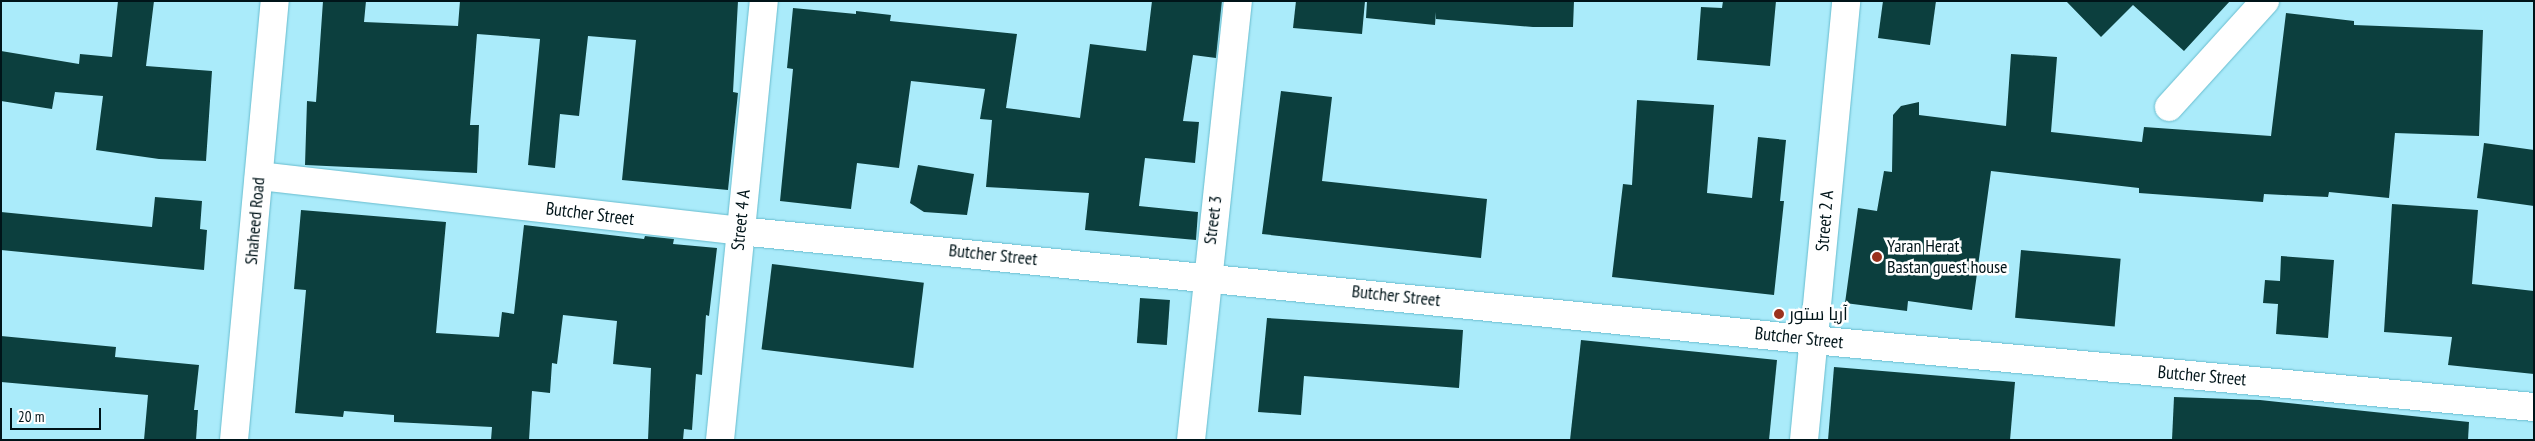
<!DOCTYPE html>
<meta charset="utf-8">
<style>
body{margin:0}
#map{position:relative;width:2535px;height:441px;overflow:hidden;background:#aaebfa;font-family:"PT Sans Narrow",Cairo,sans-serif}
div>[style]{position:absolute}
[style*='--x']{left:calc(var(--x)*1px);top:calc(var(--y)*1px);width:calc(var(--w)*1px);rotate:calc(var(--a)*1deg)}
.building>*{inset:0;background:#0c3f3e;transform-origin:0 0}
.roads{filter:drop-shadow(0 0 1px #68bcce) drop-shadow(0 0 1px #68bcce)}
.street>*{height:28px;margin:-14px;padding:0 14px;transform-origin:14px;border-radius:14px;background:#fff}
.secondary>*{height:28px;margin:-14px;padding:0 14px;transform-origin:14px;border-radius:14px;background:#fff}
.dots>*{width:14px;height:14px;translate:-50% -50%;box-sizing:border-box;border:2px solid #fff;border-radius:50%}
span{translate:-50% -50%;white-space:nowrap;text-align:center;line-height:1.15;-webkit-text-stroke:5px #fff;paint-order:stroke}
.street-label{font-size:18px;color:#001419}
.poi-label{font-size:18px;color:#001419}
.left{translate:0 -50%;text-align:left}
.frame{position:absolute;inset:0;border:2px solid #001419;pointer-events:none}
.scale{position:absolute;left:10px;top:408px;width:91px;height:22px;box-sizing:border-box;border:2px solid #001419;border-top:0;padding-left:6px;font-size:15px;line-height:18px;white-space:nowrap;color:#001419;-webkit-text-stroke:4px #fff;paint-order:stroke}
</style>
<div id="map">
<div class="building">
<div style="clip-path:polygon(118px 1px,154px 1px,146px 66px,212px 71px,206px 161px,159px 159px,96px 150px,103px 96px,55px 92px,52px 109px,1px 101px,1px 51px,79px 64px,80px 54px,112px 57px)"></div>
<div style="clip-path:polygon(323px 1px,366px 1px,364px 22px,458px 26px,460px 1px,738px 1px,733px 92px,738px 93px,728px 190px,622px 180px,636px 40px,588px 36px,579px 116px,560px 114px,555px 168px,528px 165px,540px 39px,477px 34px,470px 125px,479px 125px,477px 173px,305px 165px,307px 101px,316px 102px)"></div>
<div style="clip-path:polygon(1152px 1px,1222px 1px,1216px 58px,1193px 55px,1183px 121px,1199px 122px,1195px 163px,1145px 158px,1139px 206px,1198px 212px,1196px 240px,1085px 230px,1089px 193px,986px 187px,992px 120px,980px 119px,985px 89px,911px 81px,899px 168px,857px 163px,851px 209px,780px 201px,793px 69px,787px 68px,793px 8px,856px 14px,856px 11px,891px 15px,890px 21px,1017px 34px,1006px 108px,1080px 118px,1090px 44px,1146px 51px)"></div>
<div style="clip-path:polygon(1296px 1px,1365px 1px,1362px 34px,1293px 28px)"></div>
<div style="clip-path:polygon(1367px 1px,1574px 1px,1573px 27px,1533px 27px,1436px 19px,1436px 12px,1435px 25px,1366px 18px)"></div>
<div style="clip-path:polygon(1723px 1px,1776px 1px,1770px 66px,1697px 60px,1701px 7px,1722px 8px)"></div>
<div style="clip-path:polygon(1883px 1px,1936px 1px,1930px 45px,1878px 38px)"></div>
<div style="clip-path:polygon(2066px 1px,2230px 1px,2184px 51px,2133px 5px,2101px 37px)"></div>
<div style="clip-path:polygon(2286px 13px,2354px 21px,2354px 25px,2483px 30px,2479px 136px,2395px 133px,2389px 198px,2329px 192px,2328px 197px,2264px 194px,2263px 202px,2139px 193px,2139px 188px,1991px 171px,1972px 310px,1908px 301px,1907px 311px,1845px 303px,1858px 208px,1877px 211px,1884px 171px,1892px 172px,1893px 115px,1901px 106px,1919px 102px,1919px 115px,2006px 126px,2011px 54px,2057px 57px,2051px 132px,2142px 142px,2144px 127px,2271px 136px)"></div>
<div style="clip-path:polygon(1281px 91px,1332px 97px,1322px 181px,1487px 199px,1481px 258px,1262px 234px)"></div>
<div style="clip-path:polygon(1637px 100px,1714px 105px,1707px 193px,1752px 198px,1758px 137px,1786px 140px,1780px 201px,1784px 201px,1774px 295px,1612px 277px,1623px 184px,1632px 185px)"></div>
<div style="clip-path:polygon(2484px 143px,2534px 150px,2534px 206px,2477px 198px)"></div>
<div style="clip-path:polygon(918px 165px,974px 174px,967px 215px,924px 212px,910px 203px)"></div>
<div style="clip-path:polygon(155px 197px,202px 201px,200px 229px,207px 230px,204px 270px,1px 250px,1px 212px,152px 227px)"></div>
<div style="clip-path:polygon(2392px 204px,2478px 210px,2472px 284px,2534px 291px,2534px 374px,2448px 365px,2452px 337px,2384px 332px)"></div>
<div style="clip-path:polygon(301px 210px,446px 222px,436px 333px,499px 337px,502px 312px,514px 314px,524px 225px,644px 239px,645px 236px,674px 239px,673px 244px,717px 248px,709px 316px,706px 315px,702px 375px,696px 374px,692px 430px,684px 429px,683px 440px,648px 440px,651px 368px,613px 364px,617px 321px,563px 315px,557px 364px,552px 363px,550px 393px,532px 391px,529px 440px,491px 440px,492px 427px,394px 422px,394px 415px,344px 411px,343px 417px,295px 413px,306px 290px,294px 289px)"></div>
<div style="left:2021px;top:250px;width:100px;height:68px;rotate:5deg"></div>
<div style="clip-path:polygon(2281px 256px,2334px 260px,2328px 338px,2276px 334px,2278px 304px,2263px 303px,2265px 280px,2280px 281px)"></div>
<div style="left:772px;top:264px;width:153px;height:86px;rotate:7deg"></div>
<div style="left:1140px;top:298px;width:30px;height:45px;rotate:4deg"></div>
<div style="clip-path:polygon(1267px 318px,1463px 330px,1459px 388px,1304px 376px,1301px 415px,1258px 412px)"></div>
<div style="clip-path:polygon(1px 336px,116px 347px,115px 357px,199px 365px,194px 410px,198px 410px,196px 440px,144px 440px,148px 395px,1px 382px)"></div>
<div style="clip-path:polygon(1581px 340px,1777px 360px,1769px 440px,1570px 440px)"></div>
<div style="clip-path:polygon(1834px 367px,2015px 382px,2010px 440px,1828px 440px)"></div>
<div style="clip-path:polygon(2174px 397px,2260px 400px,2469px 422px,2468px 440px,2172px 440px)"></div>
</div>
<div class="roads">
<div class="street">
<div style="--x:2169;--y:107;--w:143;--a:-47.8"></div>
<div style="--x:259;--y:176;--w:484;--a:6.5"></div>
<div style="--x:740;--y:231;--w:1079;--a:5.8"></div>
<div style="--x:1813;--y:340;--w:724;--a:5.31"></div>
<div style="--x:720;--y:440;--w:441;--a:-84.3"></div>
<div style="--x:1191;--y:440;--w:442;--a:-83.9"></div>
<div style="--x:1804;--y:440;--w:441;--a:-84.5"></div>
</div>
<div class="secondary">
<div style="--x:234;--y:440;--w:441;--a:-84.7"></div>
</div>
</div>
<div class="dots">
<div style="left:1877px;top:257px;background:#9b321d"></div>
<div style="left:1779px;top:314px;background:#9b321d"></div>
</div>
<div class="street-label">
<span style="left:590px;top:214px;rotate:7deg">Butcher Street</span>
<span style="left:741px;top:220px;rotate:-84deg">Street 4 A</span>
<span style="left:1213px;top:220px;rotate:-83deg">Street 3</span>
<span style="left:255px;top:221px;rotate:-85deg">Shaheed Road</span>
<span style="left:1825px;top:221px;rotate:-85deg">Street 2 A</span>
<span style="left:993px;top:255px;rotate:6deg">Butcher Street</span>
<span style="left:1396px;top:296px;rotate:6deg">Butcher Street</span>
<span style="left:1799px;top:338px;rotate:6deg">Butcher Street</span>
<span style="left:2202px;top:376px;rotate:5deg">Butcher Street</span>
</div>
<div class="poi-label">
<span class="left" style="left:1887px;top:257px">Yaran Herat<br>Bastan guest house</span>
<span class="left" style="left:1789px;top:314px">آریا ستور</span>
</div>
<div class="frame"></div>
<div class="scale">20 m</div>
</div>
